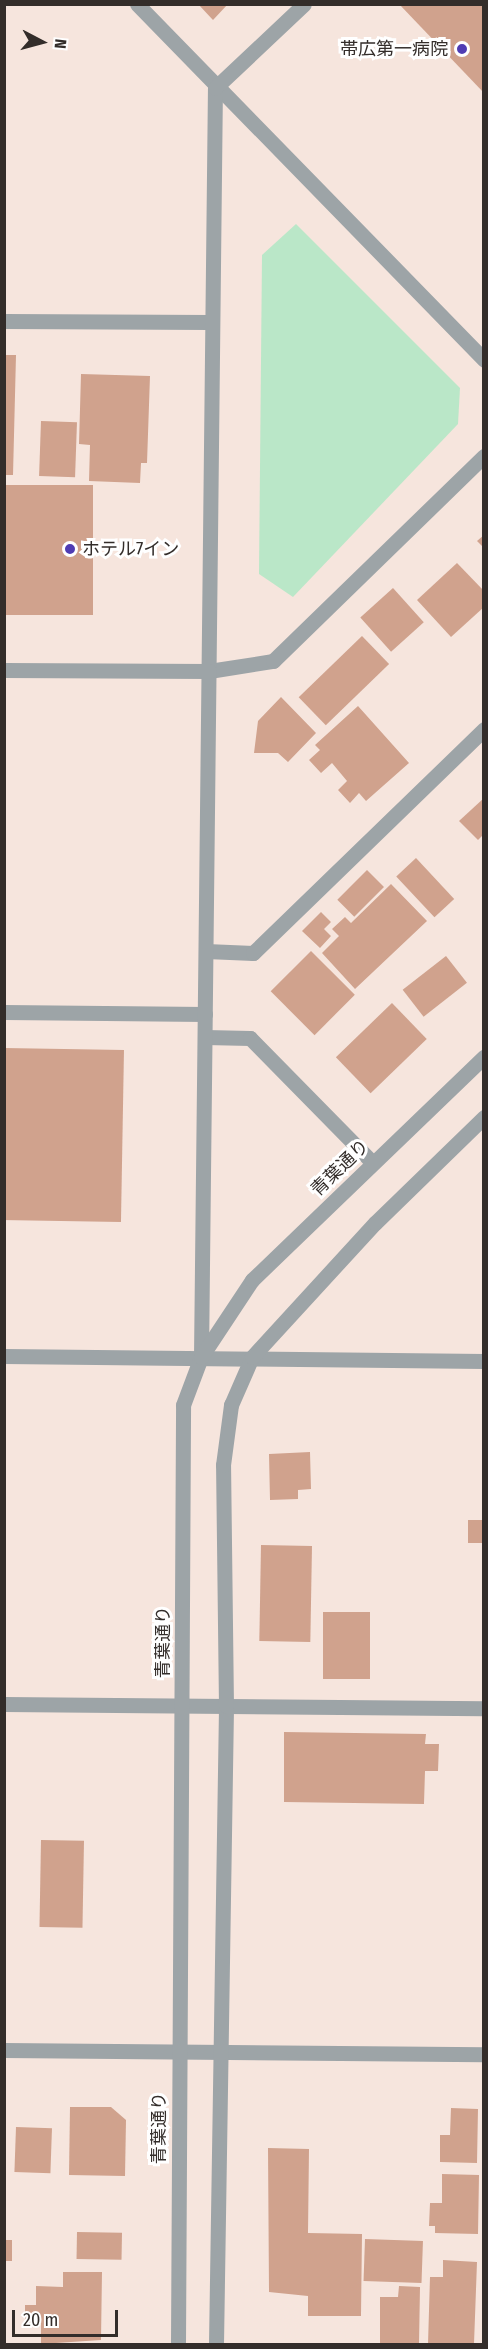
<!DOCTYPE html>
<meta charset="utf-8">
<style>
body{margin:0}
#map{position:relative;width:488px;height:2349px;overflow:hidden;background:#f6e5dd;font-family:"Fira Sans Condensed","Noto Sans JP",sans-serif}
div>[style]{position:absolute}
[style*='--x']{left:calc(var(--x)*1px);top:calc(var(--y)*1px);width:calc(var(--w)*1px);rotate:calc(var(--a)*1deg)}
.green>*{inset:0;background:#bae7c8}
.building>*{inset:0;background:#d0a28d;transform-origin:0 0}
.minor>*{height:15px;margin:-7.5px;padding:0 7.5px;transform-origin:7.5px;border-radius:7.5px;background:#9da4a7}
.tertiary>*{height:15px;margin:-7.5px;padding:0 7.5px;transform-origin:7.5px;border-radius:7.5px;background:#9da4a7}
.dots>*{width:16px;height:16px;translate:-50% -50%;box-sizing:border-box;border:3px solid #fff;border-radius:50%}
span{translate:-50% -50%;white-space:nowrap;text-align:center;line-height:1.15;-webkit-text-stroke:6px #fff;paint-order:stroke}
.poi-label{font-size:18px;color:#332d2a}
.right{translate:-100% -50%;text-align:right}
.left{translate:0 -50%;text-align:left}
.street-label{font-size:18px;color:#332d2a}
.frame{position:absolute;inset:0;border:6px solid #332d2a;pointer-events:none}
.north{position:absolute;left:12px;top:12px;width:60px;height:60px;-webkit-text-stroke:4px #fff;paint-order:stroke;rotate:96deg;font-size:16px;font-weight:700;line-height:24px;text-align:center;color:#332d2a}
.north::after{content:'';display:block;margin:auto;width:21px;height:27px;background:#332d2a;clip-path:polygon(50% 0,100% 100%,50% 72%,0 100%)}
.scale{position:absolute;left:12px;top:2310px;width:106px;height:27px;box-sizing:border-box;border:3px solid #332d2a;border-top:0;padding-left:8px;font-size:18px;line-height:21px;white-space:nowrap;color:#332d2a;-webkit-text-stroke:4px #fff;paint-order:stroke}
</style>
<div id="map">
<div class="green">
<div style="clip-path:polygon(296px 224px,460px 388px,458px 424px,293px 597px,259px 574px,262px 255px)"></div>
</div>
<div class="building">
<div style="clip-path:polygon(198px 4px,228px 4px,213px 20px)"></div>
<div style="clip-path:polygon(399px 4px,484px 4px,484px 93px)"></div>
<div style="clip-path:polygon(4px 355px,16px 355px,13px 475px,4px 475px)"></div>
<div style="clip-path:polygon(81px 374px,150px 376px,147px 463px,141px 463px,140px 483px,89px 481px,90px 445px,79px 444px)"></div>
<div style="left:41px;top:421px;width:36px;height:55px;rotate:2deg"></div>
<div style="left:4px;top:485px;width:89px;height:130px"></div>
<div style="clip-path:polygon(484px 535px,484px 548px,477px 541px)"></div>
<div style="clip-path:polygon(457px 563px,484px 591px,484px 607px,451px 637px,417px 600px)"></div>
<div style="left:393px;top:588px;width:46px;height:44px;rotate:48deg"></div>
<div style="left:362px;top:636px;width:39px;height:88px;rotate:46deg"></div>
<div style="clip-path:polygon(281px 697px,316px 733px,288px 762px,278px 753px,254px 753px,258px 721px)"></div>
<div style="clip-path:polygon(358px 706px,409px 763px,366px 801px,359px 793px,350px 803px,338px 790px,347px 781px,332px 763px,321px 773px,309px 760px,320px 750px,315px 745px)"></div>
<div style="clip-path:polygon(484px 798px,484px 834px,478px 840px,459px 821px)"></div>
<div style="left:416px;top:858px;width:56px;height:27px;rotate:47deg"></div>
<div style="left:367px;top:870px;width:24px;height:42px;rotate:45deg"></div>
<div style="clip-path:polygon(391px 884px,427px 921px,355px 989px,322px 953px,339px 936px,332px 929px,345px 917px,351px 923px)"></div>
<div style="clip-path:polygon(321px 912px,331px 922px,324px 929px,331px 936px,320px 948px,302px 931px)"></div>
<div style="left:311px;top:951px;width:62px;height:57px;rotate:45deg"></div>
<div style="left:446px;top:956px;width:34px;height:55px;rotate:52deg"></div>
<div style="left:392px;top:1003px;width:50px;height:78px;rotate:46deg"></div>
<div style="left:4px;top:1048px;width:120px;height:172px;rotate:1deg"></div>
<div style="clip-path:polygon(310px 1452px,311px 1489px,298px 1490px,298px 1499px,270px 1500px,269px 1454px)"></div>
<div style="left:468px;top:1520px;width:16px;height:23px"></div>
<div style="left:261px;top:1545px;width:51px;height:96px;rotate:1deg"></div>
<div style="left:323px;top:1612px;width:47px;height:67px"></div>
<div style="clip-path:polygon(284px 1732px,426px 1734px,425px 1744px,439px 1744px,438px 1771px,425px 1771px,424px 1804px,284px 1802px)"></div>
<div style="left:41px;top:1840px;width:43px;height:87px;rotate:1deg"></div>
<div style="clip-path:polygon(70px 2107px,111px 2107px,126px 2120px,125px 2176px,69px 2175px)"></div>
<div style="clip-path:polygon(451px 2108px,478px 2109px,477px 2163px,440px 2162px,440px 2135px,450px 2135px)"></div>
<div style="left:16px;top:2127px;width:36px;height:45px;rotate:2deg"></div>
<div style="clip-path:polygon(268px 2148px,309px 2149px,308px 2233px,362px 2234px,361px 2316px,308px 2316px,308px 2296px,269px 2292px)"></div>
<div style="clip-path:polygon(442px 2174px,479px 2175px,478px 2234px,435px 2233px,435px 2226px,429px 2226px,430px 2203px,442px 2203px)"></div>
<div style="left:77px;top:2232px;width:45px;height:27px;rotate:1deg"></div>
<div style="left:365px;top:2239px;width:58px;height:42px;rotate:2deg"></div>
<div style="left:4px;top:2240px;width:8px;height:21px"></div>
<div style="clip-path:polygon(443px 2260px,477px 2262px,474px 2344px,428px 2344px,430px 2277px,443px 2277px)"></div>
<div style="clip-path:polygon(63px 2272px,102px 2272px,101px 2340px,41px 2344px,41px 2324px,25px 2324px,25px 2305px,36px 2305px,36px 2286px,63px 2287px)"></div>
<div style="clip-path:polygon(399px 2286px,420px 2287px,419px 2344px,380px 2344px,380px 2297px,398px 2297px)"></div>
</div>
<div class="minor">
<div style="--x:137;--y:4;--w:497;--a:45.7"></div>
<div style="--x:4;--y:321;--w:206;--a:0.3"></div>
<div style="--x:209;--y:671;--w:65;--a:-8.9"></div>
<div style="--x:273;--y:661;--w:294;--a:-44.2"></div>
<div style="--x:206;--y:951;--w:47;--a:2.4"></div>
<div style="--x:253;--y:953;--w:322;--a:-44.1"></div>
<div style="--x:4;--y:1012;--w:201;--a:0.6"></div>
<div style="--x:205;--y:1037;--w:45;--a:1.3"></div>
<div style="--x:250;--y:1038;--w:175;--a:45.5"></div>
<div style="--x:201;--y:1357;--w:1269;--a:-89.37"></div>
<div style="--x:215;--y:88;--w:122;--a:-43.3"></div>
<div style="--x:4;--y:1704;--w:480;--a:0.5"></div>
<div style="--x:4;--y:2050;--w:480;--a:0.5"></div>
</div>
<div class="tertiary">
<div style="--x:4;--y:670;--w:205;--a:0.3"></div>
<div style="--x:4;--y:1356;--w:480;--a:0.6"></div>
<div style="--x:178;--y:2344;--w:939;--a:-89.69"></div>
<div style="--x:183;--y:1405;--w:51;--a:-69.4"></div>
<div style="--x:201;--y:1357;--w:92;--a:-56.5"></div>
<div style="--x:252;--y:1280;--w:322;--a:-43.9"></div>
<div style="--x:216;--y:2344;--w:638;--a:-89.1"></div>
<div style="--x:226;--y:1706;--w:241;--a:-90.7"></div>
<div style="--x:223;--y:1465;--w:61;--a:-82.4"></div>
<div style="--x:231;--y:1405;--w:52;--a:-66.4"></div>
<div style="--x:252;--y:1357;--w:182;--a:-47.5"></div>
<div style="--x:375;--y:1223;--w:152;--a:-44.2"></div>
</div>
<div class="dots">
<div style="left:462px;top:49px;background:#4f3cb3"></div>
<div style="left:70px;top:549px;background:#4f3cb3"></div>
</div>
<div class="poi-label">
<span class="right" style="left:448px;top:49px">帯広第一病院</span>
<span class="left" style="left:82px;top:549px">ホテル7イン</span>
</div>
<div class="street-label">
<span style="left:340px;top:1168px;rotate:-44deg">青葉通り</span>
<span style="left:163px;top:1642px;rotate:-90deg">青葉通り</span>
<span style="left:159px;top:2128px;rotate:-90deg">青葉通り</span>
</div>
<div class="frame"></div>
<div class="north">N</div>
<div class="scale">20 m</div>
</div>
